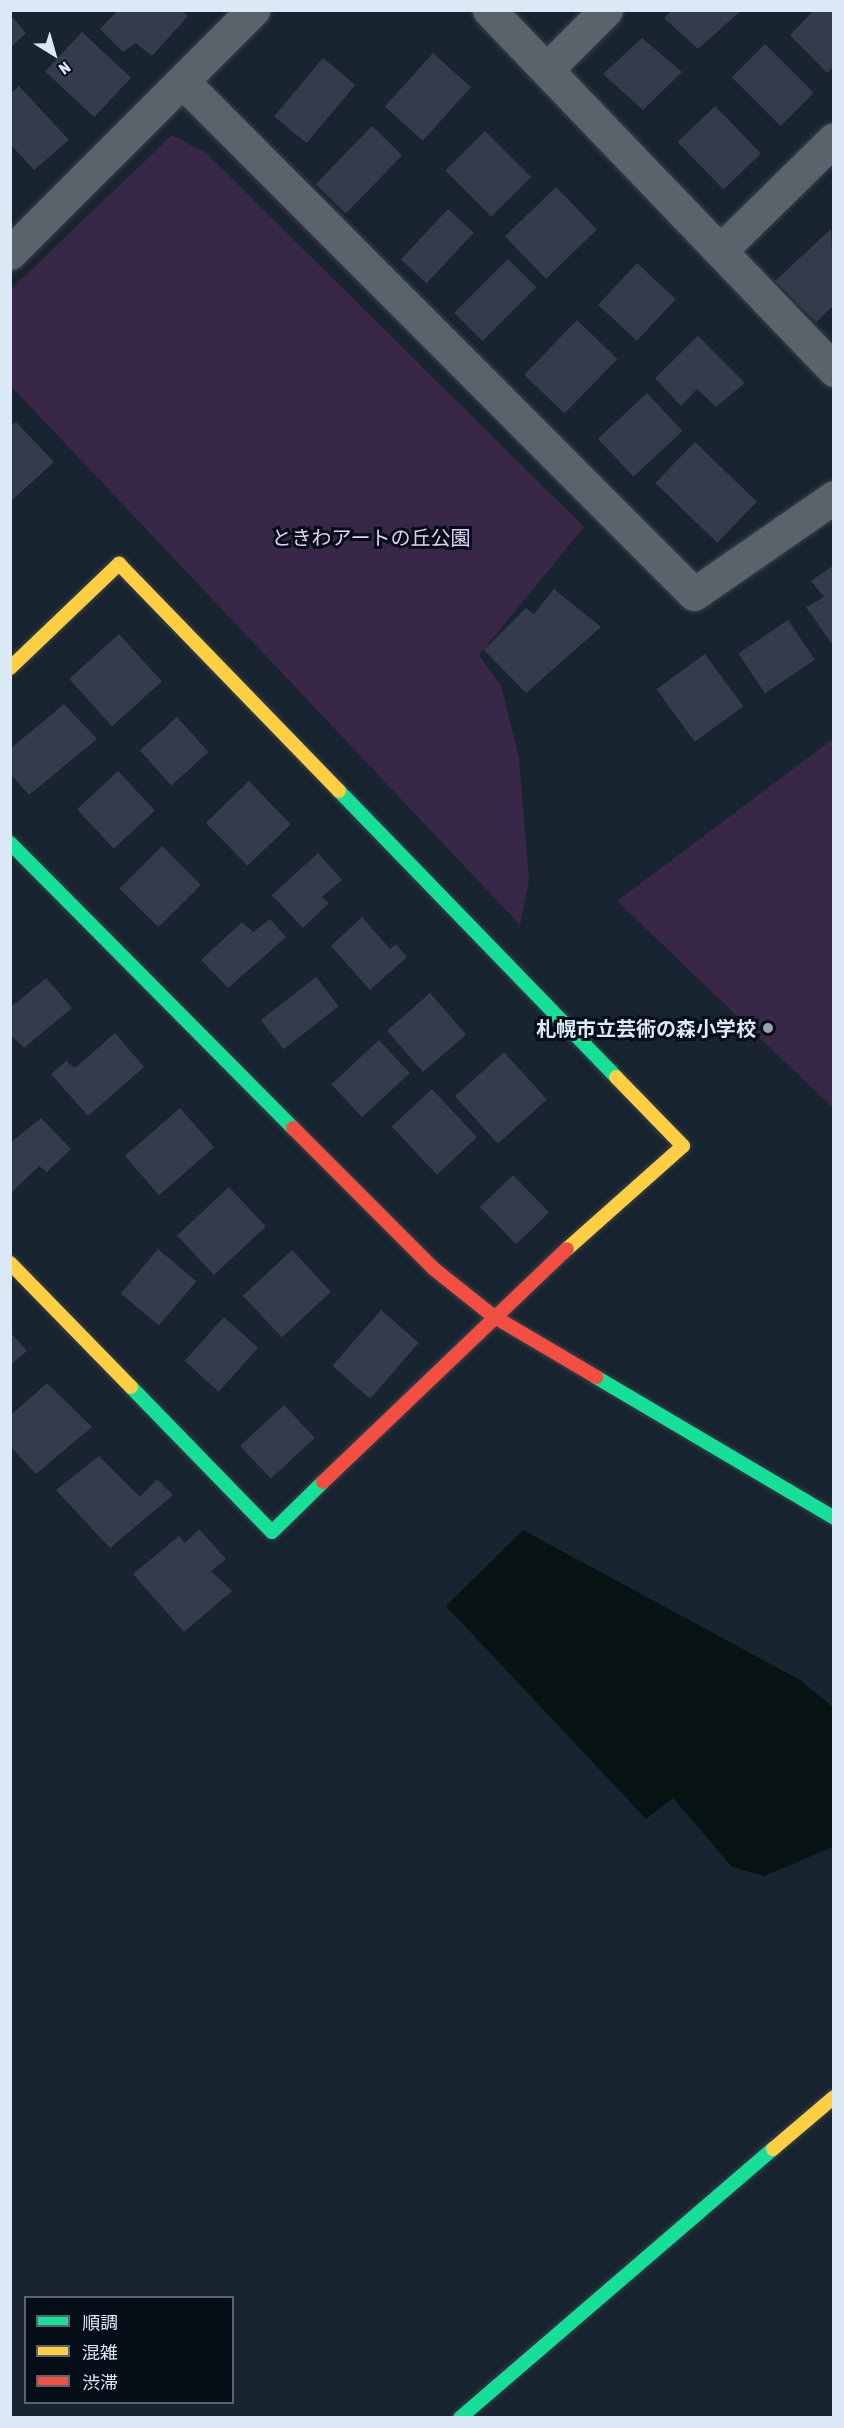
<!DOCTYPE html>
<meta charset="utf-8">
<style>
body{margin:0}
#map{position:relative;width:844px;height:2428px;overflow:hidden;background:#18242f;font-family:"Asap Condensed","Noto Sans JP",sans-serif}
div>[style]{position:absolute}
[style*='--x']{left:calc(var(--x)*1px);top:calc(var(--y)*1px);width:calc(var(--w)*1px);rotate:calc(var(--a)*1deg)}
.green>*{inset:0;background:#382746}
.water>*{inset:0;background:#071413}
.building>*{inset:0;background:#353b4d;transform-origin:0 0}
.roads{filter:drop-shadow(0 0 2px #39424b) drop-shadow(0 0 2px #39424b)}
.street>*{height:33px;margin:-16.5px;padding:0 16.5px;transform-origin:16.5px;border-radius:16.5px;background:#5a636b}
.fast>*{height:14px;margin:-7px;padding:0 7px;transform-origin:7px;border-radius:7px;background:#16e098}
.slow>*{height:14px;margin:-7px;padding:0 7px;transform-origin:7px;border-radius:7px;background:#ffcf43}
.jam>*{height:14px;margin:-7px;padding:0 7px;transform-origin:7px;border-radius:7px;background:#f24e42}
.dots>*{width:16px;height:16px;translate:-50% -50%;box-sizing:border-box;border:3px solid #050d16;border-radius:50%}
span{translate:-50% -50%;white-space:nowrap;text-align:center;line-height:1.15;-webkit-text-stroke:6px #050d16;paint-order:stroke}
.park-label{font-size:20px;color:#e2cef2}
.poi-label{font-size:20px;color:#dbe8f5;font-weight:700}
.right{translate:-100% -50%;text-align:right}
.frame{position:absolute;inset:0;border:12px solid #dbe8f5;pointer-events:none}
.legend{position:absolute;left:24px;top:2296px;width:210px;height:108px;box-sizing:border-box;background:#050d16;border:2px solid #5b656f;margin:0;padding:8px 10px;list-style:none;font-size:18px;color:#dbe8f5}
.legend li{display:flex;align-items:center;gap:12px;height:30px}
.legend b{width:30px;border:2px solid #5b656f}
.north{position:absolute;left:24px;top:24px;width:60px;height:60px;-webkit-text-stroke:4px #050d16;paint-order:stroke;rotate:143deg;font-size:16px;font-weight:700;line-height:24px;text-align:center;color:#dbe8f5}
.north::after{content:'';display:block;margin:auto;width:21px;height:27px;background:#dbe8f5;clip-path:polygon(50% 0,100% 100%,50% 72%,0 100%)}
</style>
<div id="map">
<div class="green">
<div style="clip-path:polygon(172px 135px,206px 153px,584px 527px,479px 655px,501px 686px,519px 757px,529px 880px,520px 925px,11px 386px,11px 289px)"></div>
<div style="clip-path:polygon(833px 739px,833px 1108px,617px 901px)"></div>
</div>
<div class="water">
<div style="clip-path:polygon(523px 1530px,800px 1680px,833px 1707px,833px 1847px,764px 1876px,732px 1867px,673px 1798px,646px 1819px,446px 1606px)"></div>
</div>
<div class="building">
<div style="clip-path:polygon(118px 10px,182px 10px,188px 16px,152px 56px,136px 43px,123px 52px,100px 29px)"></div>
<div style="clip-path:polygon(672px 10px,742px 10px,698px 49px,664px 18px)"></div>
<div style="clip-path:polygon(814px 10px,834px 10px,834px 66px,827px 73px,790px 35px)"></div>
<div style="clip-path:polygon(10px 14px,26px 33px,10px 48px)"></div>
<div style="left:82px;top:32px;width:67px;height:54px;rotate:43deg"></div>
<div style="clip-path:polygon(642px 38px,682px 72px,643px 110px,603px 74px)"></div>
<div style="left:765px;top:44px;width:69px;height:47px;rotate:45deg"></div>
<div style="left:433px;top:53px;width:51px;height:72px;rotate:42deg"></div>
<div style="left:323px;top:58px;width:42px;height:76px;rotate:40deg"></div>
<div style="clip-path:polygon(19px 86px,69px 140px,34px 170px,10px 144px,10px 94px)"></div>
<div style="left:715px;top:106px;width:66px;height:52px;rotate:46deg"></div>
<div style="left:372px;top:126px;width:42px;height:81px;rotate:44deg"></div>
<div style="left:485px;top:131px;width:65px;height:56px;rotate:45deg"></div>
<div style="left:556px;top:187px;width:59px;height:71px;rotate:46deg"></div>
<div style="left:448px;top:209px;width:35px;height:69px;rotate:43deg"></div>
<div style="clip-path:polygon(831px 229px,834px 305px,816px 322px,775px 281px)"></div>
<div style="left:508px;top:259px;width:40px;height:76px;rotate:45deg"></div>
<div style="left:637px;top:263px;width:53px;height:57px;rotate:43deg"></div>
<div style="left:577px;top:320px;width:56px;height:76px;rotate:44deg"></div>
<div style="clip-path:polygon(698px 336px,745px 383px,716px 407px,697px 389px,681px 406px,655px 378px)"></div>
<div style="left:647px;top:393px;width:52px;height:67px;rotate:47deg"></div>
<div style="clip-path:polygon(16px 422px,54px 462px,10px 502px,10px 427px)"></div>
<div style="left:695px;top:442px;width:86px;height:57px;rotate:44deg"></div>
<div style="clip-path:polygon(834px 565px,834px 647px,806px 607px,824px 597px,811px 581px)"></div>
<div style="clip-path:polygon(554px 589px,601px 627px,526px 693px,484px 650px,526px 608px,534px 614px)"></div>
<div style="left:788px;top:620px;width:48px;height:60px;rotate:56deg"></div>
<div style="left:119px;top:634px;width:64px;height:67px;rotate:48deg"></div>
<div style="left:705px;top:654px;width:65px;height:60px;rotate:54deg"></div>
<div style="clip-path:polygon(64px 704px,97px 739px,29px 795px,10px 773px,10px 749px)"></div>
<div style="left:177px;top:717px;width:47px;height:50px;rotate:48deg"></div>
<div style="left:118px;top:771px;width:54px;height:56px;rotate:47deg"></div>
<div style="left:249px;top:781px;width:60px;height:60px;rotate:46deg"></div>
<div style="left:162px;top:846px;width:55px;height:60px;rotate:45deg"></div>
<div style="clip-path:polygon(318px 853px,342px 880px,322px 897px,329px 903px,303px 928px,272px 895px)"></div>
<div style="clip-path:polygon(362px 917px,390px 949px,396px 944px,407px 957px,370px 990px,331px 946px)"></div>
<div style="clip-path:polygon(270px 919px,286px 937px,228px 988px,201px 960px,242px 922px,253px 932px)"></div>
<div style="left:316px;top:977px;width:37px;height:70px;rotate:52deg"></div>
<div style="clip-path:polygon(46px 978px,72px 1008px,24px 1048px,10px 1034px,10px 1008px)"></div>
<div style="left:430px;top:993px;width:55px;height:57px;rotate:49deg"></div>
<div style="clip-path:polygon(115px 1033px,144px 1067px,88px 1116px,51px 1074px,66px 1061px,75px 1068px)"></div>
<div style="left:379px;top:1040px;width:45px;height:65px;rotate:47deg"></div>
<div style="left:504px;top:1052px;width:64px;height:66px;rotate:48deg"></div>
<div style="left:432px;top:1089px;width:66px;height:55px;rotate:47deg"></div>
<div style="left:180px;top:1108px;width:52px;height:73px;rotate:49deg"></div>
<div style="clip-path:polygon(41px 1118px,71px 1149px,47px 1172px,39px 1166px,10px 1194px,10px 1143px)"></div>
<div style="left:513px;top:1175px;width:52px;height:46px;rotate:46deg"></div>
<div style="left:229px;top:1187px;width:54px;height:71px;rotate:47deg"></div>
<div style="left:158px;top:1249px;width:50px;height:58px;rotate:40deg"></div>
<div style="left:292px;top:1250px;width:57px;height:67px;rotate:47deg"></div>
<div style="left:381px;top:1310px;width:50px;height:74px;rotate:41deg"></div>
<div style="left:224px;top:1317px;width:46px;height:59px;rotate:42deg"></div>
<div style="clip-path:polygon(10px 1332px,27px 1351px,10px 1365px)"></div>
<div style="clip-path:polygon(47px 1383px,92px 1427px,36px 1474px,10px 1446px,10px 1416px)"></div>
<div style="left:284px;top:1405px;width:45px;height:60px;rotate:47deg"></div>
<div style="clip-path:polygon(99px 1456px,140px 1497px,157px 1479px,173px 1495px,110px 1548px,56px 1490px)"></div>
<div style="clip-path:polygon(199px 1529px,226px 1559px,211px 1571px,232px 1591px,184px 1632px,133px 1574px,179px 1536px,185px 1543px)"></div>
</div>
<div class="roads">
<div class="street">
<div style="--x:489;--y:10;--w:499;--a:46.2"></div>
<div style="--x:548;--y:68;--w:82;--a:-45"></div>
<div style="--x:183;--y:82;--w:723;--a:45.06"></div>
<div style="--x:694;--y:594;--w:170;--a:-34.7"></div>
<div style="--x:721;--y:250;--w:158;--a:-44.5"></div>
<div style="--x:10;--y:253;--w:344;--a:-45"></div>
</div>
<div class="fast">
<div style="--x:339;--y:791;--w:398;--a:45.9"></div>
<div style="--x:10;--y:843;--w:402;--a:45.2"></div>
<div style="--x:596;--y:1377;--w:277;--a:30.6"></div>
<div style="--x:131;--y:1387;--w:202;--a:45.8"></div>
<div style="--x:272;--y:1532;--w:71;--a:-44.4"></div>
<div style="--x:460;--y:2418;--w:413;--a:-40.7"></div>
</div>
<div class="slow">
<div style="--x:10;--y:668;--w:151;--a:-43.7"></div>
<div style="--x:119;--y:564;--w:316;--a:45.9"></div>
<div style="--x:567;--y:1249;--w:155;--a:-41.6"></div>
<div style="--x:683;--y:1146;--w:96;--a:-134.2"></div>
<div style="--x:10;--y:1263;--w:173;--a:45.7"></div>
<div style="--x:773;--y:2149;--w:80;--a:-40.4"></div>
</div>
<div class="jam">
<div style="--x:293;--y:1128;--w:199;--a:45"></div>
<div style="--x:434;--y:1269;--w:75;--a:38.5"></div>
<div style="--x:493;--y:1316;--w:120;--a:30.6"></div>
<div style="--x:323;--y:1482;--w:337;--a:-43.7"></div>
</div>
</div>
<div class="dots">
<div style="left:768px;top:1028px;background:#97a3b0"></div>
</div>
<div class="park-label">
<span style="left:371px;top:537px">ときわアートの丘公園</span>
</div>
<div class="poi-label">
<span class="right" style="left:756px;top:1028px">札幌市立芸術の森小学校</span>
</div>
<div class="frame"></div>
<ul class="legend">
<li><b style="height:8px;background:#16e098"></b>順調</li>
<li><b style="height:8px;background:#ffcf43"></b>混雑</li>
<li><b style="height:8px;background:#f24e42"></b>渋滞</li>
</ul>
<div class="north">N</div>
</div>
